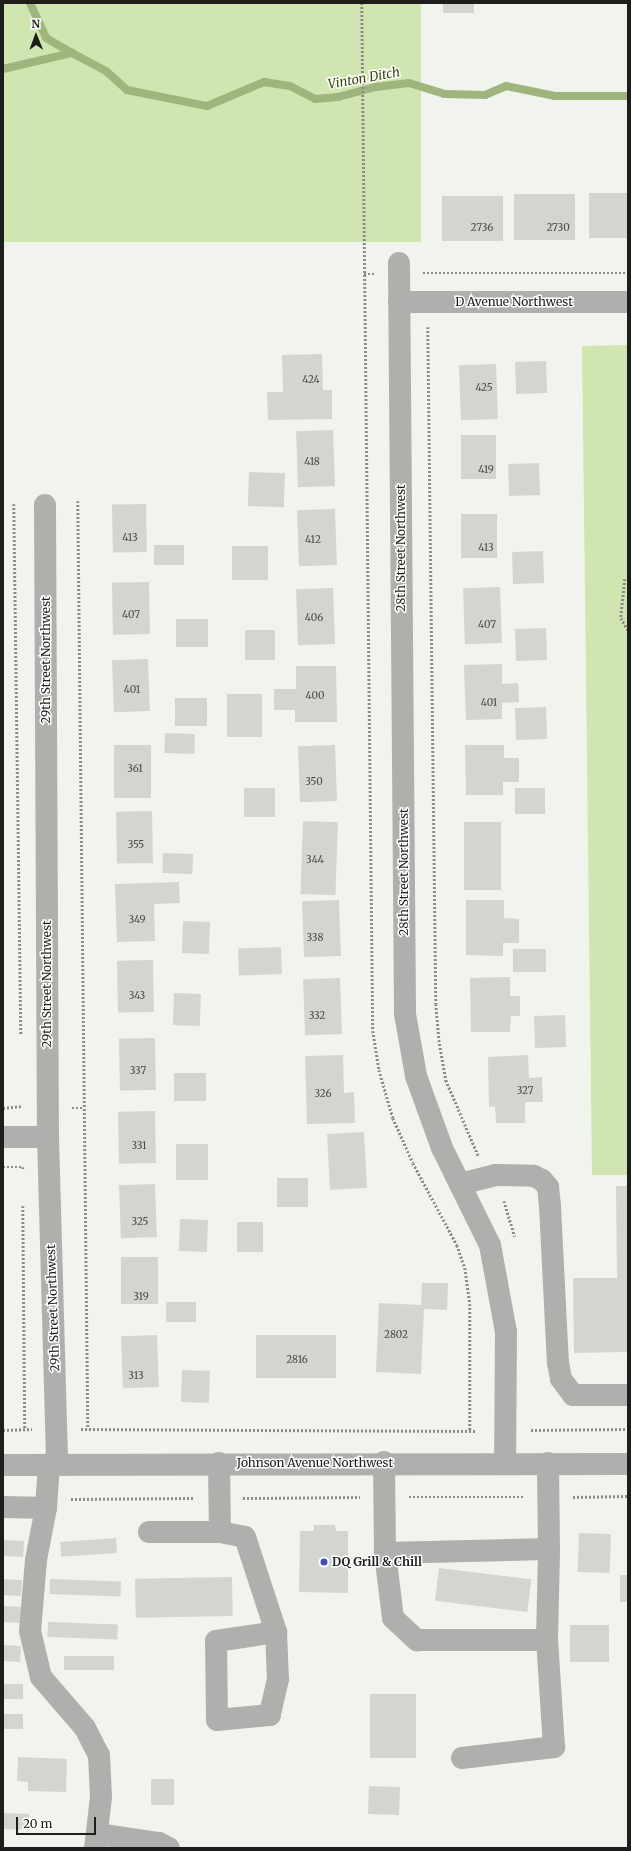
<!DOCTYPE html>
<style>
body{margin:0}
#map{position:relative;width:631px;height:1851px;overflow:hidden;background:#f1f4ed;font-family:Merriweather,serif}
div>[style]{position:absolute}
[style*='--x']{left:calc(var(--x)*1px);top:calc(var(--y)*1px);width:calc(var(--w)*1px);rotate:calc(var(--a)*1deg)}
.green>*{inset:0;background:#d1e5b0;transform-origin:0 0}
.stream>*{height:8px;margin:-4px;padding:0 4px;transform-origin:4px;border-radius:4px;background:#a0b47d}
.building>*{inset:0;background:#d3d6d0;transform-origin:0 0}
.path>*{height:2.5px;margin-top:-1.25px;transform-origin:0;background:repeating-linear-gradient(90deg,#8a8c88 0 2px,transparent 0 4px)}
.minor>*{height:22px;margin:-11px;padding:0 11px;transform-origin:11px;border-radius:11px;background:#afb0ad}
.dots>*{width:11px;height:11px;translate:-50% -50%;box-sizing:border-box;border:2px solid #fff;border-radius:50%}
span{translate:-50% -50%;white-space:nowrap;text-align:center;line-height:1.15;-webkit-text-stroke:3px #fff;paint-order:stroke}
.number-label{font-size:10px;color:#4a4c49}
.number-label span{-webkit-text-stroke-width:0}
.street-label{font-size:12px;color:#1d1e1c}
.poi-label{font-size:12px;color:#1d1e1c;font-weight:700}
.left{translate:0 -50%;text-align:left}
.water-label{font-size:13px;color:#394a0d;font-style:italic}
.frame{position:absolute;inset:0;border:4px solid #1d1e1c;pointer-events:none}
.north{position:absolute;left:16px;top:16px;width:40px;height:40px;-webkit-text-stroke:3px #fff;paint-order:stroke;rotate:359deg;font-size:11px;font-weight:700;line-height:16px;text-align:center;color:#1d1e1c}
.north::after{content:'';display:block;margin:auto;width:14px;height:18px;background:#1d1e1c;clip-path:polygon(50% 0,100% 100%,50% 72%,0 100%)}
.scale{position:absolute;left:16px;top:1817px;width:80px;height:18px;box-sizing:border-box;border:2px solid #1d1e1c;border-top:0;padding-left:5px;font-size:12px;line-height:14px;white-space:nowrap;color:#1d1e1c;-webkit-text-stroke:3px #fff;paint-order:stroke}
</style>
<div id="map">
<div class="green">
<div style="left:3px;top:3px;width:418px;height:239px"></div>
<div style="clip-path:polygon(628px 345px,628px 1175px,592px 1175px,582px 346px)"></div>
</div>
<div class="stream">
<div style="--x:30;--y:3;--w:38;--a:65"></div>
<div style="--x:46;--y:38;--w:30;--a:30"></div>
<div style="--x:3;--y:69;--w:71;--a:-13.1"></div>
<div style="--x:72;--y:53;--w:38;--a:28"></div>
<div style="--x:106;--y:71;--w:28;--a:42"></div>
<div style="--x:127;--y:90;--w:82;--a:11.3"></div>
<div style="--x:207;--y:106;--w:62;--a:-22.8"></div>
<div style="--x:264;--y:82;--w:26;--a:9"></div>
<div style="--x:290;--y:86;--w:28;--a:27"></div>
<div style="--x:315;--y:99;--w:23;--a:-5"></div>
<div style="--x:338;--y:97;--w:39;--a:-15"></div>
<div style="--x:376;--y:87;--w:33;--a:-7"></div>
<div style="--x:409;--y:83;--w:37;--a:17"></div>
<div style="--x:444;--y:94;--w:41;--a:1.4"></div>
<div style="--x:485;--y:95;--w:23;--a:-23"></div>
<div style="--x:506;--y:86;--w:50;--a:11.5"></div>
<div style="--x:555;--y:96;--w:73;--a:0"></div>
</div>
<div class="building">
<div style="left:443px;top:3px;width:31px;height:10px"></div>
<div style="left:628px;top:193px;width:45px;height:39px;rotate:90deg"></div>
<div style="left:575px;top:194px;width:46px;height:61px;rotate:90deg"></div>
<div style="left:442px;top:196px;width:61px;height:45px"></div>
<div style="clip-path:polygon(322px 354px,323px 390px,332px 390px,332px 419px,268px 420px,267px 392px,283px 392px,282px 355px)"></div>
<div style="left:546px;top:361px;width:32px;height:31px;rotate:88deg"></div>
<div style="left:496px;top:364px;width:55px;height:37px;rotate:88deg"></div>
<div style="left:333px;top:430px;width:56px;height:37px;rotate:88deg"></div>
<div style="left:461px;top:435px;width:35px;height:44px"></div>
<div style="left:539px;top:463px;width:32px;height:31px;rotate:88deg"></div>
<div style="left:249px;top:472px;width:36px;height:34px;rotate:2deg"></div>
<div style="left:146px;top:504px;width:48px;height:34px;rotate:89deg"></div>
<div style="left:335px;top:509px;width:56px;height:38px;rotate:88deg"></div>
<div style="left:461px;top:514px;width:36px;height:44px"></div>
<div style="left:154px;top:545px;width:30px;height:20px"></div>
<div style="left:232px;top:546px;width:36px;height:34px"></div>
<div style="left:543px;top:551px;width:32px;height:31px;rotate:88deg"></div>
<div style="left:149px;top:582px;width:52px;height:37px;rotate:89deg"></div>
<div style="left:500px;top:587px;width:56px;height:37px;rotate:88deg"></div>
<div style="left:333px;top:588px;width:56px;height:37px;rotate:88deg"></div>
<div style="left:176px;top:619px;width:32px;height:28px"></div>
<div style="left:546px;top:628px;width:32px;height:31px;rotate:88deg"></div>
<div style="left:275px;top:630px;width:30px;height:30px;rotate:90deg"></div>
<div style="left:148px;top:659px;width:52px;height:36px;rotate:88deg"></div>
<div style="clip-path:polygon(502px 664px,502px 684px,518px 683px,519px 702px,502px 703px,502px 719px,466px 720px,464px 665px)"></div>
<div style="clip-path:polygon(296px 666px,336px 666px,337px 722px,295px 722px,295px 710px,274px 710px,274px 689px,296px 689px)"></div>
<div style="left:227px;top:694px;width:35px;height:43px"></div>
<div style="left:175px;top:698px;width:32px;height:28px"></div>
<div style="left:546px;top:707px;width:32px;height:31px;rotate:88deg"></div>
<div style="left:165px;top:733px;width:30px;height:20px;rotate:2deg"></div>
<div style="left:114px;top:745px;width:37px;height:53px"></div>
<div style="left:335px;top:745px;width:56px;height:37px;rotate:88deg"></div>
<div style="clip-path:polygon(465px 745px,504px 745px,504px 758px,519px 758px,519px 782px,503px 782px,503px 795px,466px 795px)"></div>
<div style="left:244px;top:788px;width:31px;height:29px"></div>
<div style="left:515px;top:788px;width:30px;height:26px"></div>
<div style="left:152px;top:811px;width:52px;height:36px;rotate:89deg"></div>
<div style="left:303px;top:821px;width:35px;height:73px;rotate:2deg"></div>
<div style="left:464px;top:822px;width:37px;height:68px"></div>
<div style="left:163px;top:853px;width:30px;height:20px;rotate:2deg"></div>
<div style="clip-path:polygon(179px 882px,180px 903px,154px 904px,155px 941px,117px 942px,115px 884px)"></div>
<div style="left:339px;top:900px;width:56px;height:37px;rotate:88deg"></div>
<div style="clip-path:polygon(466px 900px,504px 900px,504px 918px,519px 919px,519px 943px,503px 943px,503px 956px,466px 955px)"></div>
<div style="left:183px;top:921px;width:27px;height:32px;rotate:2deg"></div>
<div style="left:281px;top:947px;width:27px;height:43px;rotate:88deg"></div>
<div style="left:513px;top:949px;width:33px;height:23px"></div>
<div style="left:153px;top:960px;width:52px;height:36px;rotate:89deg"></div>
<div style="clip-path:polygon(510px 977px,510px 996px,520px 996px,520px 1016px,511px 1016px,510px 1032px,471px 1032px,470px 978px)"></div>
<div style="left:340px;top:978px;width:56px;height:37px;rotate:88deg"></div>
<div style="left:174px;top:993px;width:27px;height:32px;rotate:2deg"></div>
<div style="left:565px;top:1015px;width:32px;height:31px;rotate:88deg"></div>
<div style="left:155px;top:1038px;width:52px;height:36px;rotate:89deg"></div>
<div style="clip-path:polygon(343px 1055px,344px 1093px,354px 1092px,355px 1123px,307px 1124px,305px 1056px)"></div>
<div style="clip-path:polygon(528px 1055px,529px 1078px,542px 1077px,543px 1102px,525px 1102px,525px 1123px,496px 1123px,495px 1106px,489px 1107px,488px 1057px)"></div>
<div style="left:174px;top:1073px;width:32px;height:28px"></div>
<div style="left:155px;top:1111px;width:52px;height:37px;rotate:89deg"></div>
<div style="left:364px;top:1132px;width:56px;height:37px;rotate:87deg"></div>
<div style="left:176px;top:1144px;width:32px;height:36px"></div>
<div style="left:277px;top:1178px;width:31px;height:29px"></div>
<div style="left:155px;top:1184px;width:53px;height:36px;rotate:88deg"></div>
<div style="clip-path:polygon(616px 1186px,628px 1186px,628px 1352px,574px 1353px,573px 1278px,617px 1278px)"></div>
<div style="left:180px;top:1219px;width:28px;height:32px;rotate:2deg"></div>
<div style="left:237px;top:1222px;width:26px;height:30px"></div>
<div style="left:121px;top:1257px;width:37px;height:47px"></div>
<div style="clip-path:polygon(422px 1283px,448px 1283px,447px 1310px,424px 1309px,421px 1374px,376px 1372px,379px 1303px,421px 1305px)"></div>
<div style="left:166px;top:1302px;width:30px;height:20px"></div>
<div style="left:157px;top:1335px;width:52px;height:36px;rotate:88deg"></div>
<div style="left:256px;top:1335px;width:80px;height:43px"></div>
<div style="left:182px;top:1370px;width:28px;height:32px;rotate:2deg"></div>
<div style="clip-path:polygon(314px 1525px,335px 1525px,336px 1531px,348px 1531px,348px 1593px,299px 1592px,300px 1531px,314px 1531px)"></div>
<div style="left:579px;top:1533px;width:32px;height:39px;rotate:2deg"></div>
<div style="left:116px;top:1538px;width:15px;height:56px;rotate:86deg"></div>
<div style="left:3px;top:1540px;width:21px;height:16px;rotate:3deg"></div>
<div style="left:439px;top:1568px;width:93px;height:33px;rotate:7deg"></div>
<div style="left:620px;top:1575px;width:8px;height:27px"></div>
<div style="left:232px;top:1577px;width:39px;height:97px;rotate:89deg"></div>
<div style="left:3px;top:1579px;width:19px;height:16px;rotate:3deg"></div>
<div style="left:50px;top:1579px;width:71px;height:15px;rotate:2deg"></div>
<div style="left:3px;top:1606px;width:20px;height:16px;rotate:3deg"></div>
<div style="left:48px;top:1622px;width:70px;height:15px;rotate:2deg"></div>
<div style="left:570px;top:1625px;width:39px;height:37px"></div>
<div style="left:3px;top:1645px;width:18px;height:16px;rotate:3deg"></div>
<div style="left:64px;top:1656px;width:50px;height:14px"></div>
<div style="left:3px;top:1684px;width:20px;height:15px"></div>
<div style="left:370px;top:1694px;width:46px;height:64px"></div>
<div style="left:3px;top:1714px;width:20px;height:15px"></div>
<div style="clip-path:polygon(18px 1757px,67px 1759px,66px 1792px,28px 1791px,28px 1782px,17px 1781px)"></div>
<div style="left:151px;top:1779px;width:23px;height:26px"></div>
<div style="left:369px;top:1786px;width:31px;height:28px;rotate:2deg"></div>
<div style="left:3px;top:1813px;width:26px;height:16px;rotate:2deg"></div>
</div>
<div class="path">
<div style="--x:362;--y:3;--w:1028;--a:89.39"></div>
<div style="--x:373;--y:1031;--w:39;--a:81"></div>
<div style="--x:379;--y:1070;--w:50;--a:73.7"></div>
<div style="--x:393;--y:1118;--w:49;--a:66"></div>
<div style="--x:413;--y:1163;--w:93;--a:61.8"></div>
<div style="--x:457;--y:1245;--w:24;--a:71"></div>
<div style="--x:465;--y:1268;--w:36;--a:82"></div>
<div style="--x:470;--y:1304;--w:126;--a:90"></div>
<div style="--x:423;--y:273;--w:205;--a:0"></div>
<div style="--x:364;--y:274;--w:10;--a:0"></div>
<div style="--x:428;--y:327;--w:677;--a:89.32"></div>
<div style="--x:436;--y:1004;--w:36;--a:85"></div>
<div style="--x:439;--y:1040;--w:41;--a:80.1"></div>
<div style="--x:446;--y:1080;--w:82;--a:66.9"></div>
<div style="--x:78;--y:501;--w:928;--a:89.38"></div>
<div style="--x:14;--y:504;--w:531;--a:89.24"></div>
<div style="--x:625;--y:579;--w:39;--a:96"></div>
<div style="--x:621;--y:618;--w:14;--a:60"></div>
<div style="--x:3;--y:1108;--w:18;--a:-6"></div>
<div style="--x:72;--y:1108;--w:12;--a:0"></div>
<div style="--x:3;--y:1167;--w:20;--a:0"></div>
<div style="--x:23;--y:1167;--w:2;--a:90"></div>
<div style="--x:504;--y:1201;--w:37;--a:73"></div>
<div style="--x:23;--y:1206;--w:224;--a:89.5"></div>
<div style="--x:81;--y:1429;--w:396;--a:0.3"></div>
<div style="--x:3;--y:1430;--w:29;--a:-2"></div>
<div style="--x:531;--y:1430;--w:97;--a:-0.6"></div>
<div style="--x:409;--y:1497;--w:115;--a:0"></div>
<div style="--x:573;--y:1497;--w:55;--a:-1"></div>
<div style="--x:243;--y:1498;--w:117;--a:-0.5"></div>
<div style="--x:71;--y:1499;--w:123;--a:-0.5"></div>
</div>
<div class="minor">
<div style="--x:399;--y:263;--w:751;--a:89.54"></div>
<div style="--x:405;--y:1014;--w:63;--a:79.9"></div>
<div style="--x:416;--y:1076;--w:77;--a:70.1"></div>
<div style="--x:442;--y:1148;--w:108;--a:63.7"></div>
<div style="--x:490;--y:1245;--w:88;--a:79.6"></div>
<div style="--x:506;--y:1332;--w:130;--a:90.4"></div>
<div style="--x:399;--y:302;--w:229;--a:0"></div>
<div style="--x:45;--y:505;--w:632;--a:89.73"></div>
<div style="--x:48;--y:1137;--w:327;--a:88.4"></div>
<div style="--x:3;--y:1137;--w:45;--a:0"></div>
<div style="--x:460;--y:1184;--w:36;--a:-14"></div>
<div style="--x:495;--y:1175;--w:39;--a:1"></div>
<div style="--x:534;--y:1176;--w:9;--a:27"></div>
<div style="--x:542;--y:1180;--w:9;--a:49"></div>
<div style="--x:548;--y:1187;--w:19;--a:84"></div>
<div style="--x:550;--y:1206;--w:157;--a:87.1"></div>
<div style="--x:558;--y:1363;--w:16;--a:79"></div>
<div style="--x:561;--y:1379;--w:20;--a:53"></div>
<div style="--x:573;--y:1395;--w:55;--a:0"></div>
<div style="--x:384;--y:1462;--w:91;--a:89.4"></div>
<div style="--x:385;--y:1553;--w:164;--a:-1.4"></div>
<div style="--x:549;--y:1549;--w:86;--a:-90.7"></div>
<div style="--x:219;--y:1463;--w:69;--a:89.2"></div>
<div style="--x:220;--y:1532;--w:25;--a:11"></div>
<div style="--x:245;--y:1537;--w:100;--a:71.9"></div>
<div style="--x:276;--y:1632;--w:47;--a:87.6"></div>
<div style="--x:278;--y:1679;--w:37;--a:103"></div>
<div style="--x:270;--y:1715;--w:53;--a:174.6"></div>
<div style="--x:217;--y:1720;--w:79;--a:-90.7"></div>
<div style="--x:216;--y:1641;--w:61;--a:-8.5"></div>
<div style="--x:49;--y:1464;--w:44;--a:93.9"></div>
<div style="--x:46;--y:1508;--w:53;--a:100.9"></div>
<div style="--x:36;--y:1560;--w:71;--a:94.8"></div>
<div style="--x:30;--y:1631;--w:47;--a:76.6"></div>
<div style="--x:41;--y:1677;--w:67;--a:49.2"></div>
<div style="--x:85;--y:1728;--w:30;--a:63"></div>
<div style="--x:99;--y:1755;--w:42;--a:87.3"></div>
<div style="--x:101;--y:1797;--w:51;--a:96.7"></div>
<div style="--x:3;--y:1465;--w:625;--a:-0.09"></div>
<div style="--x:3;--y:1507;--w:43;--a:1.3"></div>
<div style="--x:149;--y:1532;--w:71;--a:0"></div>
<div style="--x:385;--y:1553;--w:65;--a:83"></div>
<div style="--x:393;--y:1618;--w:33;--a:43"></div>
<div style="--x:417;--y:1640;--w:130;--a:0"></div>
<div style="--x:462;--y:1758;--w:93;--a:-6.8"></div>
<div style="--x:554;--y:1747;--w:107;--a:-93.7"></div>
<div style="--x:547;--y:1640;--w:91;--a:-88.7"></div>
<div style="--x:97;--y:1834;--w:63;--a:8.3"></div>
<div style="--x:159;--y:1843;--w:11;--a:27"></div>
</div>
<div class="dots">
<div style="left:324px;top:1562px;background:#434bbf"></div>
</div>
<div class="number-label">
<span style="left:482px;top:228px">2736</span>
<span style="left:558px;top:228px">2730</span>
<span style="left:311px;top:380px">424</span>
<span style="left:484px;top:388px">425</span>
<span style="left:312px;top:462px">418</span>
<span style="left:486px;top:470px">419</span>
<span style="left:130px;top:538px">413</span>
<span style="left:313px;top:540px">412</span>
<span style="left:486px;top:548px">413</span>
<span style="left:131px;top:615px">407</span>
<span style="left:314px;top:618px">406</span>
<span style="left:487px;top:625px">407</span>
<span style="left:132px;top:690px">401</span>
<span style="left:315px;top:696px">400</span>
<span style="left:489px;top:703px">401</span>
<span style="left:135px;top:769px">361</span>
<span style="left:314px;top:782px">350</span>
<span style="left:136px;top:845px">355</span>
<span style="left:315px;top:860px">344</span>
<span style="left:137px;top:920px">349</span>
<span style="left:315px;top:938px">338</span>
<span style="left:137px;top:996px">343</span>
<span style="left:317px;top:1016px">332</span>
<span style="left:138px;top:1071px">337</span>
<span style="left:525px;top:1091px">327</span>
<span style="left:323px;top:1094px">326</span>
<span style="left:139px;top:1146px">331</span>
<span style="left:140px;top:1222px">325</span>
<span style="left:141px;top:1297px">319</span>
<span style="left:396px;top:1335px">2802</span>
<span style="left:297px;top:1360px">2816</span>
<span style="left:136px;top:1376px">313</span>
</div>
<div class="street-label">
<span style="left:514px;top:302px">D Avenue Northwest</span>
<span style="left:401px;top:548px;rotate:-90deg">28th Street Northwest</span>
<span style="left:46px;top:660px;rotate:-90deg">29th Street Northwest</span>
<span style="left:404px;top:872px;rotate:-90deg">28th Street Northwest</span>
<span style="left:47px;top:984px;rotate:-90deg">29th Street Northwest</span>
<span style="left:53px;top:1308px;rotate:-92deg">29th Street Northwest</span>
<span style="left:315px;top:1463px">Johnson Avenue Northwest</span>
</div>
<div class="poi-label">
<span class="left" style="left:332px;top:1562px">DQ Grill &amp; Chill</span>
</div>
<div class="water-label">
<span style="left:364px;top:79px;rotate:-10deg">Vinton Ditch</span>
</div>
<div class="frame"></div>
<div class="north">N</div>
<div class="scale">20 m</div>
</div>
